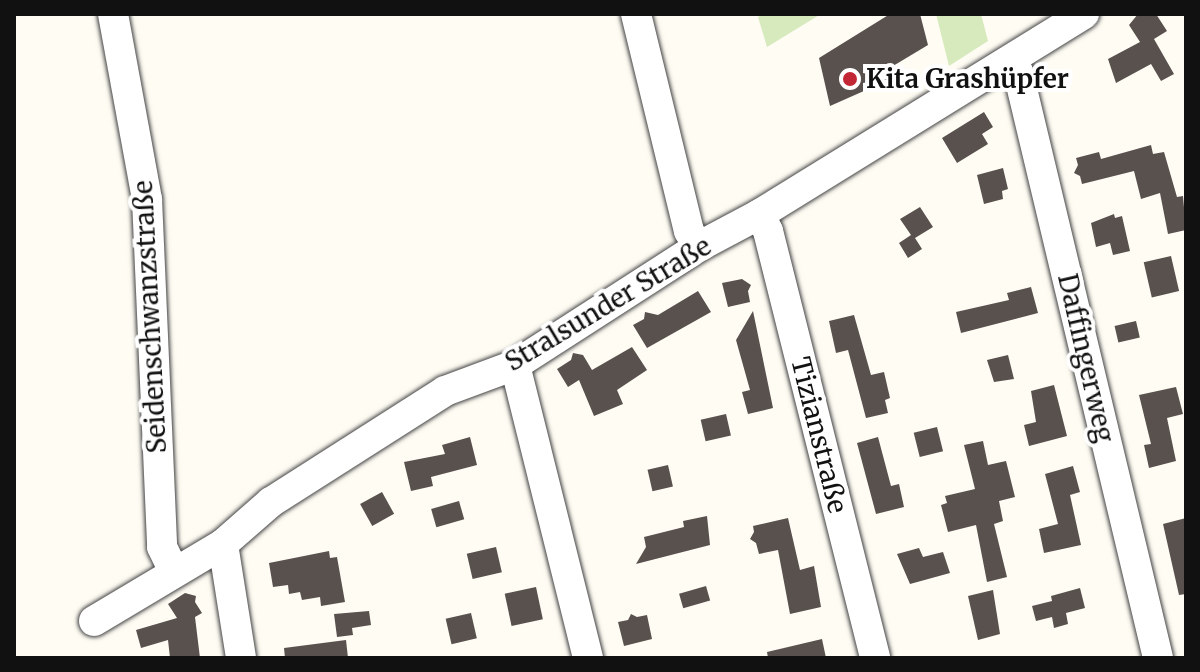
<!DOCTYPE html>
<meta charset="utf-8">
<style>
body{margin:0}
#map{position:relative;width:1200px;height:672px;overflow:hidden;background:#fffcf4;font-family:Merriweather,serif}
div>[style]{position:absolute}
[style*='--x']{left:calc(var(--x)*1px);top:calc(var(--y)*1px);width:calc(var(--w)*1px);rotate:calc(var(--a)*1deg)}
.green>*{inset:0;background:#d6eabd}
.building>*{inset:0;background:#59514d;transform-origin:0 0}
.roads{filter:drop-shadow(0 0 2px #444) drop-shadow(0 0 2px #444)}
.minor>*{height:30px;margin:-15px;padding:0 15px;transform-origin:15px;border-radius:15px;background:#fff}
.dots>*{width:22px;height:22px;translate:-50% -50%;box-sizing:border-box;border:4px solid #fff;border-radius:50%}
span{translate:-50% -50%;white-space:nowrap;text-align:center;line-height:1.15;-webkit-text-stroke:8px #fff;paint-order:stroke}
.poi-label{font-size:26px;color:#111;font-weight:700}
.left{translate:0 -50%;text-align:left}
.street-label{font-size:26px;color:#111}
.frame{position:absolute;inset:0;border:16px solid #111;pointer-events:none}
</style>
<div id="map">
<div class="green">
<div style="clip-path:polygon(763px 14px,821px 14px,767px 47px,758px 17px)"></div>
<div style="clip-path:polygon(936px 14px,981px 14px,988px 41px,949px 66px)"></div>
</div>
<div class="building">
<div style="clip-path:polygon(890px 14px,920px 14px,928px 45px,888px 69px,891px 79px,830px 106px,819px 58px)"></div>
<div style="clip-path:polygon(1138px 14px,1156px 14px,1167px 31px,1154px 39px,1174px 74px,1161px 81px,1151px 64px,1116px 83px,1108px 59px,1140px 42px,1129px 25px)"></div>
<div style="clip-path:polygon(984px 112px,993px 127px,982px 134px,988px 144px,957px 163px,942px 138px)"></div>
<div style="clip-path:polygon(1151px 145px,1153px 154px,1164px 152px,1177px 197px,1183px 196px,1186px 230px,1168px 234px,1160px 193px,1141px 199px,1134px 171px,1082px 184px,1080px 176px,1074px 173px,1078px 165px,1076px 158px,1099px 152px,1101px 159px)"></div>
<div style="clip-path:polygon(1003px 168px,1008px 189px,1002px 191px,1003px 199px,984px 204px,977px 175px)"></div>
<div style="clip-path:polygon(920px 207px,933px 227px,915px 238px,922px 249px,908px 258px,899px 243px,911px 235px,900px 219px)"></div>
<div style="clip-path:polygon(1114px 214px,1115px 218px,1122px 216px,1130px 251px,1113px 255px,1110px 243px,1096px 247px,1091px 223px)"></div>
<div style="left:1171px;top:256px;width:36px;height:28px;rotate:77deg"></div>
<div style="clip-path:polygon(742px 279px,751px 285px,748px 291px,750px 302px,728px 307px,722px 283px)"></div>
<div style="clip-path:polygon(1031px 287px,1038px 313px,961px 333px,956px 312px,1009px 300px,1007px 293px)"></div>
<div style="clip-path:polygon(698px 291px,711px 312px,647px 348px,633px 325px,644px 319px,645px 312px,658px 315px)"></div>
<div style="clip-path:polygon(753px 311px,773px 408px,748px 414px,742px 392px,750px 390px,736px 340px)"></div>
<div style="clip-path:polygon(854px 315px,871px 375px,884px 372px,890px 398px,885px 400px,888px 413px,866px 418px,848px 350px,836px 353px,829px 321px)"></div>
<div style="left:1136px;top:321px;width:17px;height:22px;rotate:77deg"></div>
<div style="clip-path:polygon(632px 347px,647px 370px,617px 390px,623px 404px,594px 416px,579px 380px,568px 387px,557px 369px,571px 360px,573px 353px,583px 355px,592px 370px)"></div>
<div style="clip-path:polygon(1008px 355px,1014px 379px,994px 382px,987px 360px)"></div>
<div style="clip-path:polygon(1054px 385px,1067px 436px,1029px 446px,1024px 425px,1036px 422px,1031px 391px)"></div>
<div style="clip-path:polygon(1176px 387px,1183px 414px,1167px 418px,1176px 461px,1149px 468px,1144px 445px,1151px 444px,1139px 395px)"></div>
<div style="left:726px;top:414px;width:22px;height:26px;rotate:77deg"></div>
<div style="left:937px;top:427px;width:25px;height:24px;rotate:76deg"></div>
<div style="clip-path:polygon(470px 437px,477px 465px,431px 477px,433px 486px,411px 491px,404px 462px,445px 454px,442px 445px)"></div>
<div style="clip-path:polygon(878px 437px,891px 486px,899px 484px,904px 507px,876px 514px,857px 443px)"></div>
<div style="clip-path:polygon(983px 441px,988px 465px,1006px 461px,1015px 497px,999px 501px,1003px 521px,994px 524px,1007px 577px,987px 582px,976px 525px,948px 532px,941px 505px,947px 503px,945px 496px,975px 489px,964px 445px)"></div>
<div style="left:668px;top:465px;width:22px;height:21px;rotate:77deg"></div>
<div style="clip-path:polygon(1073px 466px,1080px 492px,1070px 495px,1081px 545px,1044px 553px,1039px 529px,1058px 524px,1045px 474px)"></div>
<div style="left:382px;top:492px;width:25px;height:25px;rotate:61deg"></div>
<div style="left:459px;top:501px;width:19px;height:29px;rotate:74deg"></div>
<div style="clip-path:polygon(707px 516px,710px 545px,636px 564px,646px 547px,644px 537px,684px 527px,683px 521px)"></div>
<div style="clip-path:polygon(788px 518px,800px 570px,814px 566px,821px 607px,790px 614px,778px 550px,759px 554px,756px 543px,750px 539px,754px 532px,753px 526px)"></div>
<div style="clip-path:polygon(1186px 518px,1186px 594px,1179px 595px,1163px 524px)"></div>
<div style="left:496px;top:547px;width:26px;height:30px;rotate:77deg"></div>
<div style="clip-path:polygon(919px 548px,923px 557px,943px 552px,950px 573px,910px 584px,897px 554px)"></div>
<div style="clip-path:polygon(329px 551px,330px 558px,337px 557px,345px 602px,321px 606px,320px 597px,302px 600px,300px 592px,289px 594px,288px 585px,273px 587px,269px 563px)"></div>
<div style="left:706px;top:586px;width:15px;height:28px;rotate:74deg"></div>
<div style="left:536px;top:587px;width:33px;height:32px;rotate:78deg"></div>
<div style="clip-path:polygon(1080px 588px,1085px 608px,1066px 613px,1068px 624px,1054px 628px,1052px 617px,1036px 621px,1032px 606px,1052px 601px,1051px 596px)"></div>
<div style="clip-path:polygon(993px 590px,1000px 634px,978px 640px,968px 596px)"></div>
<div style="clip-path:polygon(185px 593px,196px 596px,195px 602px,202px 613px,195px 617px,200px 658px,170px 658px,168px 640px,141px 648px,136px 630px,177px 618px,168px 604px)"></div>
<div style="clip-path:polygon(369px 611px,371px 625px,352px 628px,353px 635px,337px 637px,334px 614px)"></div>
<div style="left:471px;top:613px;width:26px;height:26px;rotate:77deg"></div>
<div style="clip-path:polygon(631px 614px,637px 617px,647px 615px,652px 639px,624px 646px,618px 622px,628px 620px)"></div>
<div style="clip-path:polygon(822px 639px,826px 658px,768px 658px,767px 652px)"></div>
<div style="clip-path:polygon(346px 640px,348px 658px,285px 658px,284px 648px)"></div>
</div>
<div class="roads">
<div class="minor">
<div style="--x:113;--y:14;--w:188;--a:79.6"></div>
<div style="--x:147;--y:199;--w:348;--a:87.5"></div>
<div style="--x:162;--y:547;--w:28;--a:64"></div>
<div style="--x:636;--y:14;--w:223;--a:76.3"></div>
<div style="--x:689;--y:231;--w:18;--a:61"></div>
<div style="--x:1012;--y:60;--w:13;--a:63"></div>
<div style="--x:1018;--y:72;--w:602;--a:76.56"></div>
<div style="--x:760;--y:214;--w:19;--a:65"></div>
<div style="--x:768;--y:231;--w:440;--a:75.9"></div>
<div style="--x:515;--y:365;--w:302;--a:76"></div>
<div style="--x:223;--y:544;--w:115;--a:81"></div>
<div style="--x:94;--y:621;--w:150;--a:-30.8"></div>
<div style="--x:223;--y:544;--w:64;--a:-41.2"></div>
<div style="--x:271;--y:502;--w:206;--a:-32.5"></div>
<div style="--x:445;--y:391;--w:75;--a:-20.4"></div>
<div style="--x:515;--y:365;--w:218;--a:-32.8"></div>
<div style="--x:698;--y:247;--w:70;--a:-28"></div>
<div style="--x:760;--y:214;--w:381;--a:-31.7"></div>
</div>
</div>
<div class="dots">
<div style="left:850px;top:79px;background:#c22735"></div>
</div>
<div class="poi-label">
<span class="left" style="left:866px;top:79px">Kita Grashüpfer</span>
</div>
<div class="street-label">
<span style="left:608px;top:304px;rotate:-31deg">Stralsunder Straße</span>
<span style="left:150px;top:317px;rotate:-93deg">Seidenschwanzstraße</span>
<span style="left:1086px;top:358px;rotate:77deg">Daffingerweg</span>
<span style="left:819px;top:435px;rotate:76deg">Tizianstraße</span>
</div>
<div class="frame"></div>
</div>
